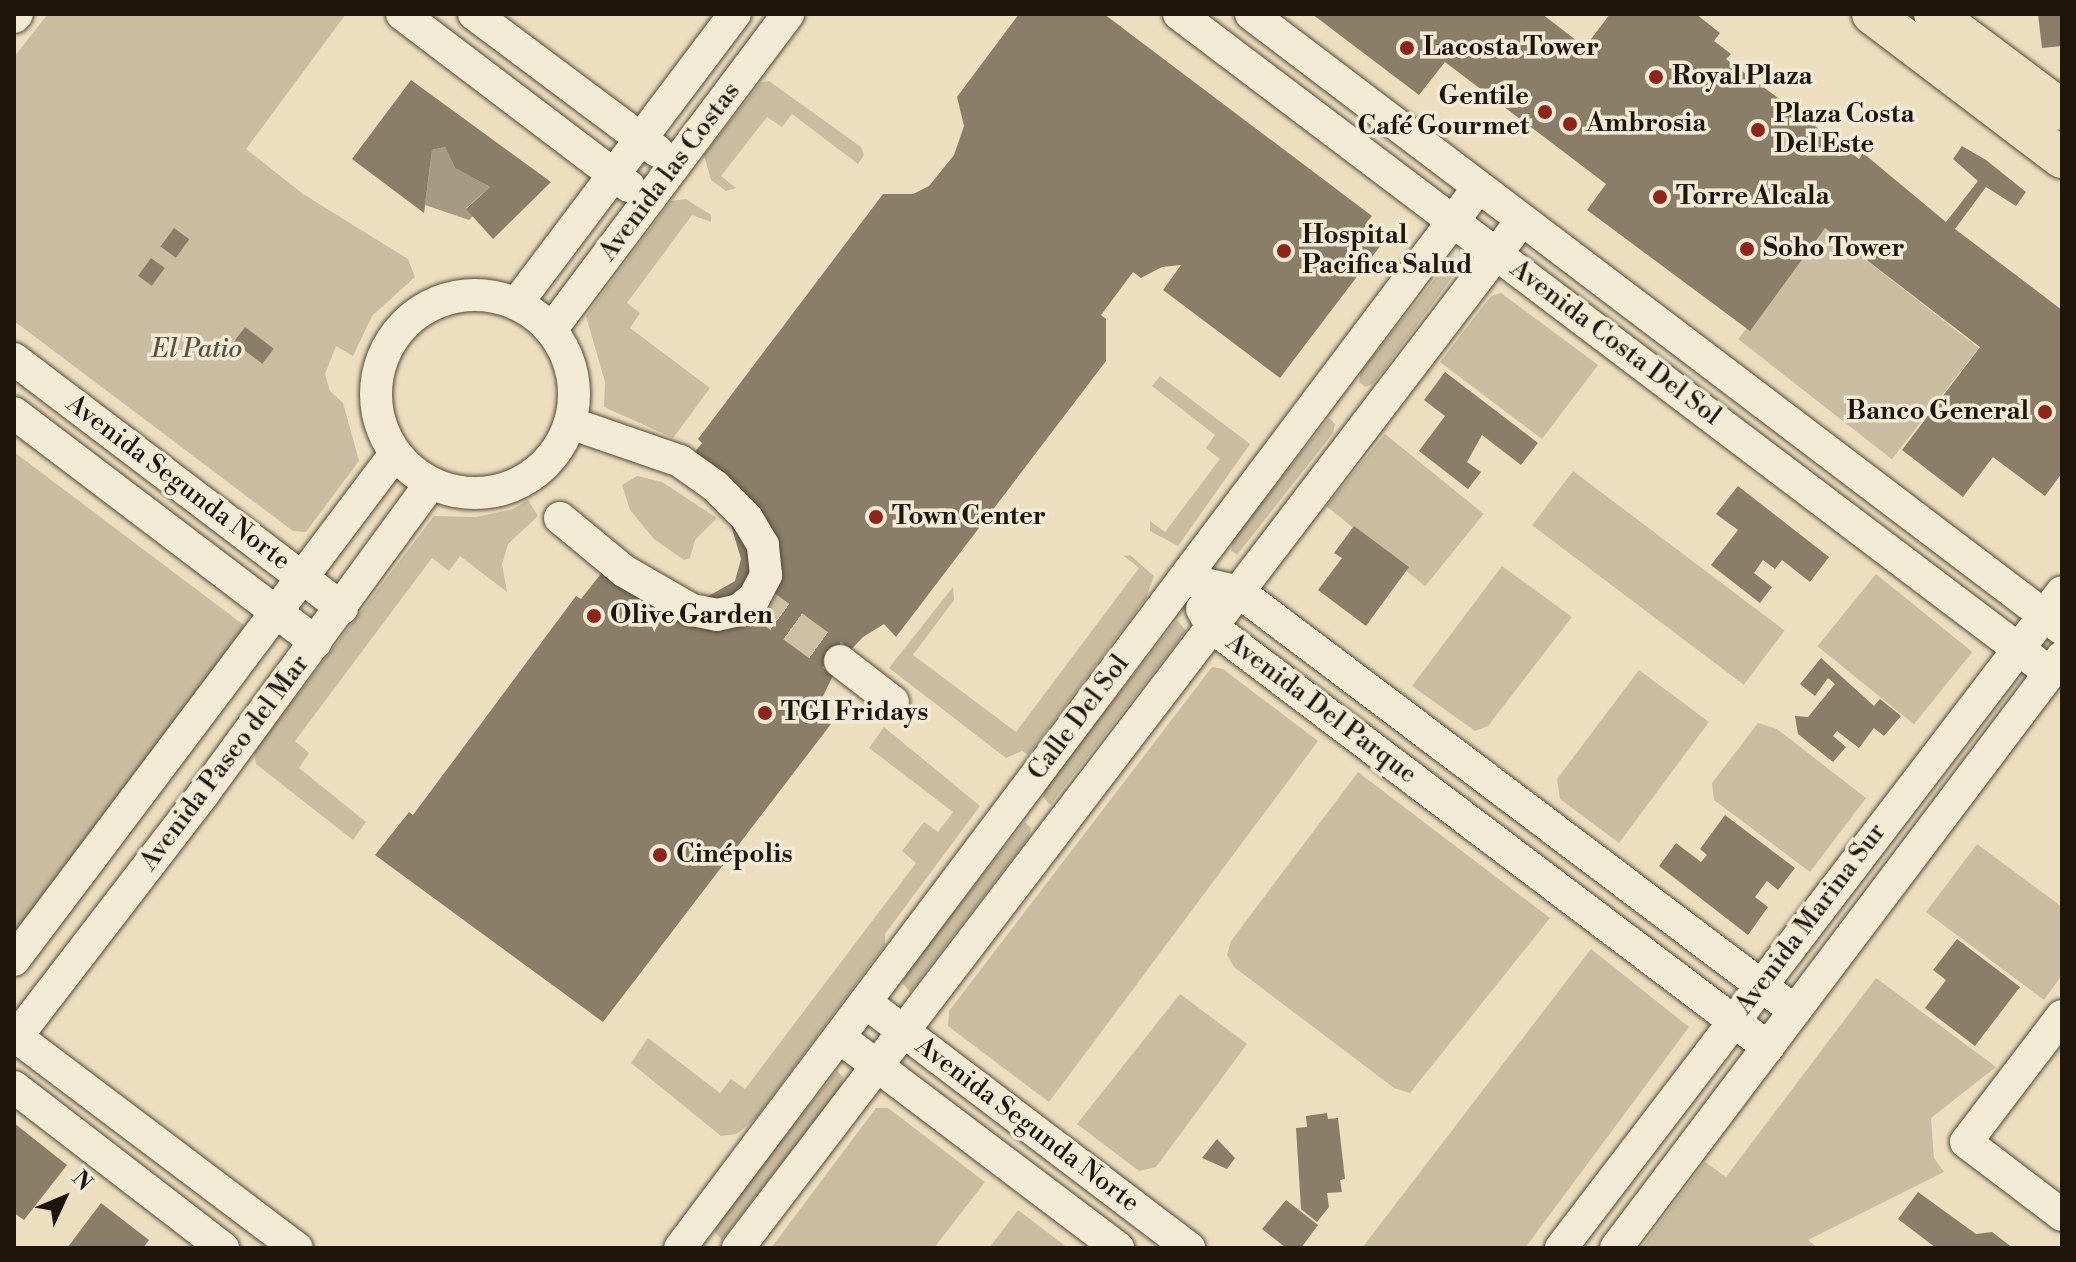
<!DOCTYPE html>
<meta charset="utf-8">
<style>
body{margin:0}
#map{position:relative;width:2076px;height:1262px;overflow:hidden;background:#eddebf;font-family:"Libre Bodoni",serif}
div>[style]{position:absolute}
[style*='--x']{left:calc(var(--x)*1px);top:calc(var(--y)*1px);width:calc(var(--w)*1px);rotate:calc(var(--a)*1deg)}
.green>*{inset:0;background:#cabca0;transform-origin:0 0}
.water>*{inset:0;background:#a79a82}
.building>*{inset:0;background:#8a7e69;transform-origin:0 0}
.minor-tunnel>*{height:32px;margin-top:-16px;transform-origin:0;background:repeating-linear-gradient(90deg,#cec0a4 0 32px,transparent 0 48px)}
.roads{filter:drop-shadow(0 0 2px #524838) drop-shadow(0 0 2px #524838)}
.minor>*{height:32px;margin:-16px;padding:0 16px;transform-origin:16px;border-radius:16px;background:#f3ead5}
.minor>.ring{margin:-16px;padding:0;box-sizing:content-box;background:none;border:32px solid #f3ead5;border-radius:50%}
.major>*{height:40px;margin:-20px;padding:0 20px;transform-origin:20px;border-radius:20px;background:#eddebf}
.dots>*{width:22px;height:22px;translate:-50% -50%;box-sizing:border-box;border:4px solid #f3ead5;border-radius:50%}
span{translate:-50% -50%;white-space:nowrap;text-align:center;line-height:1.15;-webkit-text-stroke:7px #f3ead5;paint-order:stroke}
.poi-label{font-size:26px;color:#1f160b;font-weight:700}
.left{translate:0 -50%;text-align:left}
.right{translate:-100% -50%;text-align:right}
.street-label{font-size:26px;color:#1f160b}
.park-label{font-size:26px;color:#5b503f;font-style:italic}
.frame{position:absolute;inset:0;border:16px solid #1f160b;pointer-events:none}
.north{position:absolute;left:24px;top:1158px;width:80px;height:80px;-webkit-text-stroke:6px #f3ead5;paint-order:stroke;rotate:46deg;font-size:22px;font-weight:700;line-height:32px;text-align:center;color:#1f160b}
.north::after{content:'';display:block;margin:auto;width:28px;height:36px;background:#1f160b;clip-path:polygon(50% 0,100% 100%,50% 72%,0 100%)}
</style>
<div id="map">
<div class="green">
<div style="clip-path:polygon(48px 14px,346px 14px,246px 149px,303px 194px,408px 259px,415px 277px,372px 316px,353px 356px,336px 346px,325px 374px,330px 391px,343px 403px,359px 461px,306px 532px,293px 531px,14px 321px,14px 57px)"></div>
<div style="clip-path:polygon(769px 81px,861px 147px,864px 155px,858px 164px,792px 114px,782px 127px,767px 117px,721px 176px,736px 188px,726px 191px,711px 180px,704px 155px,761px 82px)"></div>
<div style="clip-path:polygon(686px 199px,711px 215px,711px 222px,692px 215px,627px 303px,640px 313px,630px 328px,710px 388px,673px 438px,604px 407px,605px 382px,586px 316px,671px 201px)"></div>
<div style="left:1825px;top:228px;width:195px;height:141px;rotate:38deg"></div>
<div style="clip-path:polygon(1454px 255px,1459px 268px,1374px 383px,1365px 387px,1359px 382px,1361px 371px)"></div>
<div style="clip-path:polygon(1501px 293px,1598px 365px,1542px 439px,1440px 362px,1491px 296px)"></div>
<div style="clip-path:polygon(1160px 376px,1250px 444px,1178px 546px,1150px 531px,1150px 521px,1165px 532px,1220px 459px,1206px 448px,1215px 435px,1152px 386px)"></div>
<div style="clip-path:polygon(1329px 418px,1335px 424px,1333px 433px,1237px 555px,1231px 550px,1233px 539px)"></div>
<div style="left:1385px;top:434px;width:127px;height:93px;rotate:39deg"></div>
<div style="clip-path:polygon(14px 452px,245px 626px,14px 933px)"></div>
<div style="left:1573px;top:471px;width:265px;height:68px;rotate:37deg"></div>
<div style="clip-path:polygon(637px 476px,662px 482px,717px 518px,695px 540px,690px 558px,684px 560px,654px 539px,630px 510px,622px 485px)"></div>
<div style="clip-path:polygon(528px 500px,538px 516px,508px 544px,502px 564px,507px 592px,460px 556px,449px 571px,432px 558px,295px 741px,309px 753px,299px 768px,366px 822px,353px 840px,256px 764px,254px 752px,434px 516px,476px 517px,513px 509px)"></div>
<div style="clip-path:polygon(1130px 555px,1154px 576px,1146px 598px,1028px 755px,1022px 751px,1006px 758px,889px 668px,953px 587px,954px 600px,913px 655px,1016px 732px,1139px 568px,1124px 556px)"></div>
<div style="clip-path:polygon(1502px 566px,1572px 617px,1488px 726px,1475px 731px,1412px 686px)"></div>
<div style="left:1876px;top:574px;width:124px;height:93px;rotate:39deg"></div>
<div style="clip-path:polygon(1177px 620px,1186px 631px,1050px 805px,1043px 797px,1045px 787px)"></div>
<div style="clip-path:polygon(1212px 667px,1223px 669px,1318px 741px,1049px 1102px,948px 1026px,949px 1011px)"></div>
<div style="clip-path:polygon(1639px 670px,1709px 722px,1619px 843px,1560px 799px,1557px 779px)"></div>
<div style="clip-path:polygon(1758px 723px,1777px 729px,1866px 798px,1810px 872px,1714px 800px,1712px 783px)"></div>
<div style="clip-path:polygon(884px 727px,980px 806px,885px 934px,885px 945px,756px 1118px,737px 1134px,721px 1136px,631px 1063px,648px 1038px,720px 1093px,731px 1079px,745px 1089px,916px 863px,902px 851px,924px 822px,938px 832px,953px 812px,869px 748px)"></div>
<div style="clip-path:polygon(1358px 772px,1550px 918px,1410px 1093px,1394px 1088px,1234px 967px,1227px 955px,1231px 941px)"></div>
<div style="clip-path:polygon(1025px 822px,1031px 828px,1029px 837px,910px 992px,903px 984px,905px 973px)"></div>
<div style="clip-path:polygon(1977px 844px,2062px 907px,2062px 975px,2044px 1000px,1926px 912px)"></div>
<div style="clip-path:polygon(1591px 949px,1689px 1027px,1525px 1248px,1362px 1248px)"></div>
<div style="clip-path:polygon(1876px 978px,1996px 1067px,1931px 1118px,1934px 1158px,1944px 1172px,1808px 1240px,1818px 1248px,1641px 1248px,1705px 1162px,1726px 1177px)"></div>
<div style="clip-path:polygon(1180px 994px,1247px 1044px,1156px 1167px,1139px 1171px,1077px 1124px)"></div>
<div style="clip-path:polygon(837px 1071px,843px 1077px,841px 1086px,722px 1240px,715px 1232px,717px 1221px)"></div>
<div style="clip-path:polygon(876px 1108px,888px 1108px,985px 1182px,934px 1248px,771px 1248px)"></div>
<div style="clip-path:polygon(1018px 1210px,1068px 1248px,989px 1248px)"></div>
</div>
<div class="water">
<div style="clip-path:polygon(445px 147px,455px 168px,490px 187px,466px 208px,473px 216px,469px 220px,425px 205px,432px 150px)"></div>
</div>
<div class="building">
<div style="clip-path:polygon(1019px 14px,1104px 14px,1372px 216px,1367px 222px,1387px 237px,1280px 378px,1163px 290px,1181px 265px,1162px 267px,1141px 278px,1133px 272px,1101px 315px,1106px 319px,1106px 361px,896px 637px,884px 624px,863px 637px,840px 661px,813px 717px,831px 724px,603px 1022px,375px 855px,409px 812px,413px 815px,576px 596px,581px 599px,607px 566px,705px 598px,735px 581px,741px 559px,729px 518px,682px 468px,702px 443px,698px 439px,883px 194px,913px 194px,929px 186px,954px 155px,964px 126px,957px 97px)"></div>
<div style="clip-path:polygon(1312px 14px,1542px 14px,1585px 47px,1610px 14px,1696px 14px,1720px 33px,1714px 41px,1731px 54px,1726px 59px,1859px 159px,1863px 153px,1946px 222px,1978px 181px,1953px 159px,1962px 146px,1986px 160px,2026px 192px,2016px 206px,1986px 187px,1955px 229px,2062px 310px,2062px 473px,2045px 496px,1993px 457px,1963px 497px,1902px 450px,1980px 347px,1825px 228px,1750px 331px,1587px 210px,1606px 184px,1445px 62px,1419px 95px)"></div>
<div style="clip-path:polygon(2038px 14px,2062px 14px,2062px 46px,2042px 48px)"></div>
<div style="clip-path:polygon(411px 80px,551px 182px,493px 239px,466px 209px,490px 187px,455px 168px,445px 147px,432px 150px,424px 213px,352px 159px)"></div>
<div style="left:174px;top:228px;width:19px;height:23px;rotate:36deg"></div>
<div style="left:151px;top:258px;width:17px;height:22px;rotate:36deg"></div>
<div style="left:245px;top:327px;width:36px;height:19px;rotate:37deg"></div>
<div style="clip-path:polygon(1445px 372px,1538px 443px,1521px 465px,1482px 435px,1467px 462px,1481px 472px,1468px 489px,1419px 451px,1445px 416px,1424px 400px)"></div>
<div style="clip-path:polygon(1738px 486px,1829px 557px,1810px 582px,1782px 560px,1775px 569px,1763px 560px,1754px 573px,1772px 587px,1760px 603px,1711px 565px,1738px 530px,1716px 514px)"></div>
<div style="clip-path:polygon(1354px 526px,1409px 567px,1366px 626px,1318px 590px,1342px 558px,1334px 553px)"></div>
<div style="clip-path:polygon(1821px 658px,1874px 706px,1880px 699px,1901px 716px,1884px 736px,1874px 728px,1859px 748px,1837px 731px,1833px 736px,1846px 747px,1833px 762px,1798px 734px,1795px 716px,1808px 717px,1835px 684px,1828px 678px,1815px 696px,1800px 684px)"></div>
<div style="clip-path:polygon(1725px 815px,1795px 868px,1778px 890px,1767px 881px,1755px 897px,1768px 907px,1748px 935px,1659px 866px,1676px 843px,1701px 862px,1707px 855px,1700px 849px)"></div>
<div style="clip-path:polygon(1957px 939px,2020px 987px,1975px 1046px,1925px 1008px,1946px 980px,1933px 970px)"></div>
<div style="clip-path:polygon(1327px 1113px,1328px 1119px,1338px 1118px,1345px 1179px,1340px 1180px,1342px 1192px,1327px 1193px,1329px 1207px,1317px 1222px,1301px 1209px,1296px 1128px,1307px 1127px,1306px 1116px)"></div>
<div style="clip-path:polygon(14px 1123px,67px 1165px,24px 1220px,14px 1213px)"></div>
<div style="clip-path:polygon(1217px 1139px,1235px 1158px,1227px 1169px,1202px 1158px)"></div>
<div style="clip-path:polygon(1918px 1192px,1976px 1234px,1992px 1232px,2013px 1248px,1936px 1248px,1898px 1219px)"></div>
<div style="clip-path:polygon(1286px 1200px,1318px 1225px,1301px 1248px,1286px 1248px,1262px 1229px)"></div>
<div style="clip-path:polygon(101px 1203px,149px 1240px,143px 1248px,67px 1248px)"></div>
</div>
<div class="minor-tunnel">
<div style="--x:754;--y:598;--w:107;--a:36.2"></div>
</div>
<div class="roads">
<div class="minor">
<div style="--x:402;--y:14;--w:285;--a:37.2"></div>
<div style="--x:474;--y:14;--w:229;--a:36.8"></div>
<div style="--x:1179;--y:14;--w:1092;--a:37.11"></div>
<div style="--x:1251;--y:14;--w:1018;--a:37.17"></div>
<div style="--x:14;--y:17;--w:4;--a:-45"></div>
<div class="ring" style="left:376px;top:295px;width:166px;height:166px"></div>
<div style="--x:517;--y:303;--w:362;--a:-53"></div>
<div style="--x:551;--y:330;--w:395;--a:-53.1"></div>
<div style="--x:14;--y:359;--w:412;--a:37.2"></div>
<div style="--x:14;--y:413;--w:379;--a:37.2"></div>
<div style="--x:560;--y:518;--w:83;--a:39.6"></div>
<div style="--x:624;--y:571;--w:78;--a:29.8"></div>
<div style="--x:692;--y:610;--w:25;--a:11"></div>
<div style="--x:717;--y:615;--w:23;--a:-13"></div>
<div style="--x:739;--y:610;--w:19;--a:-39"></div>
<div style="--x:754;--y:598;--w:26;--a:-62"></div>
<div style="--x:766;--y:575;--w:30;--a:-96"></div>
<div style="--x:763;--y:545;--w:31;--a:-121"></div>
<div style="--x:747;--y:518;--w:45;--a:-135"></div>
<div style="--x:715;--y:486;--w:43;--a:-144.5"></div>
<div style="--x:680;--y:461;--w:116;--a:-160.9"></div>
<div style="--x:1184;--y:579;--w:57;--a:13.3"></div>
<div style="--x:1239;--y:592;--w:696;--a:37"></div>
<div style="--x:1202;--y:609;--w:21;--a:61"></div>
<div style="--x:1212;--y:627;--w:697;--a:37.07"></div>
<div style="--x:840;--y:661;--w:67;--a:37.7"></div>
<div style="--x:14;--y:960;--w:633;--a:-53.02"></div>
<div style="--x:865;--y:1002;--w:407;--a:37.2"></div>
<div style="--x:2062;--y:1016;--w:158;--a:127.3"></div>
<div style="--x:1966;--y:1142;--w:121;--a:37.2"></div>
<div style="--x:14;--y:1035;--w:354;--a:37"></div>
<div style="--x:839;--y:1037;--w:350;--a:37.1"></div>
<div style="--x:14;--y:1040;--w:312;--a:-52.4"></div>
<div style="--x:204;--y:793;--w:384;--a:-53.8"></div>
<div style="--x:14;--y:1087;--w:264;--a:37.6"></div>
<div style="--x:680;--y:1248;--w:1327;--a:-53.03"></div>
<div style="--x:738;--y:1248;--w:1293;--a:-52.67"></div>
<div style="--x:1561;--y:1248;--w:825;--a:-52.63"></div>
<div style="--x:1616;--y:1248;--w:740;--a:-52.96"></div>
</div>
<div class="major">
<div style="--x:1872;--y:14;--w:238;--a:37.2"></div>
<div style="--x:1934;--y:14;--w:160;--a:36.9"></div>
</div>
</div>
<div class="dots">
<div style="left:1407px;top:48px;background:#8f2418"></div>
<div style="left:1656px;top:77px;background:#8f2418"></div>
<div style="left:1545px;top:112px;background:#8f2418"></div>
<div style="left:1570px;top:124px;background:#8f2418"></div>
<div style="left:1758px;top:130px;background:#8f2418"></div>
<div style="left:1660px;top:197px;background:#8f2418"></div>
<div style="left:1747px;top:249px;background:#8f2418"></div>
<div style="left:1284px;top:251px;background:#8f2418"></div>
<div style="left:2045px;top:412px;background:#8f2418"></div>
<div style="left:876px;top:517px;background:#8f2418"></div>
<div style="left:594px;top:616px;background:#8f2418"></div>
<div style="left:765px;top:713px;background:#8f2418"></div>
<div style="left:660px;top:855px;background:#8f2418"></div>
</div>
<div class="poi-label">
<span class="left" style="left:1423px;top:48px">Lacosta Tower</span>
<span class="left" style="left:1672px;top:77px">Royal Plaza</span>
<span class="right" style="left:1529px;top:112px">Gentile<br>Café Gourmet</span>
<span class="left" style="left:1774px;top:130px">Plaza Costa<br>Del Este</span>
<span class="left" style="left:1586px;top:124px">Ambrosia</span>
<span class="left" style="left:1676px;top:197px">Torre Alcala</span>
<span class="left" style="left:1302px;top:251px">Hospital<br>Pacifica Salud</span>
<span class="left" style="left:1763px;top:249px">Soho Tower</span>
<span class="right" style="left:2029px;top:412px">Banco General</span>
<span class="left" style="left:892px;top:517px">Town Center</span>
<span class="left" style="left:610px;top:616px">Olive Garden</span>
<span class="left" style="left:781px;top:713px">TGI Fridays</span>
<span class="left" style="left:676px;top:855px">Cinépolis</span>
</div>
<div class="street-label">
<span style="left:670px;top:172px;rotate:-53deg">Avenida las Costas</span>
<span style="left:1615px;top:343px;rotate:37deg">Avenida Costa Del Sol</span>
<span style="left:178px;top:483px;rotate:37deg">Avenida Segunda Norte</span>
<span style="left:1321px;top:709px;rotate:37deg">Avenida Del Parque</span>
<span style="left:1079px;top:718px;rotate:-53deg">Calle Del Sol</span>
<span style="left:225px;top:763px;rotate:-53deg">Avenida Paseo del Mar</span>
<span style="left:1811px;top:919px;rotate:-53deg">Avenida Marina Sur</span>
<span style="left:1027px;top:1125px;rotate:37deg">Avenida Segunda Norte</span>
</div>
<div class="park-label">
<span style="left:197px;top:350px">El Patio</span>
</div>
<div class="frame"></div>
<div class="north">N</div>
</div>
